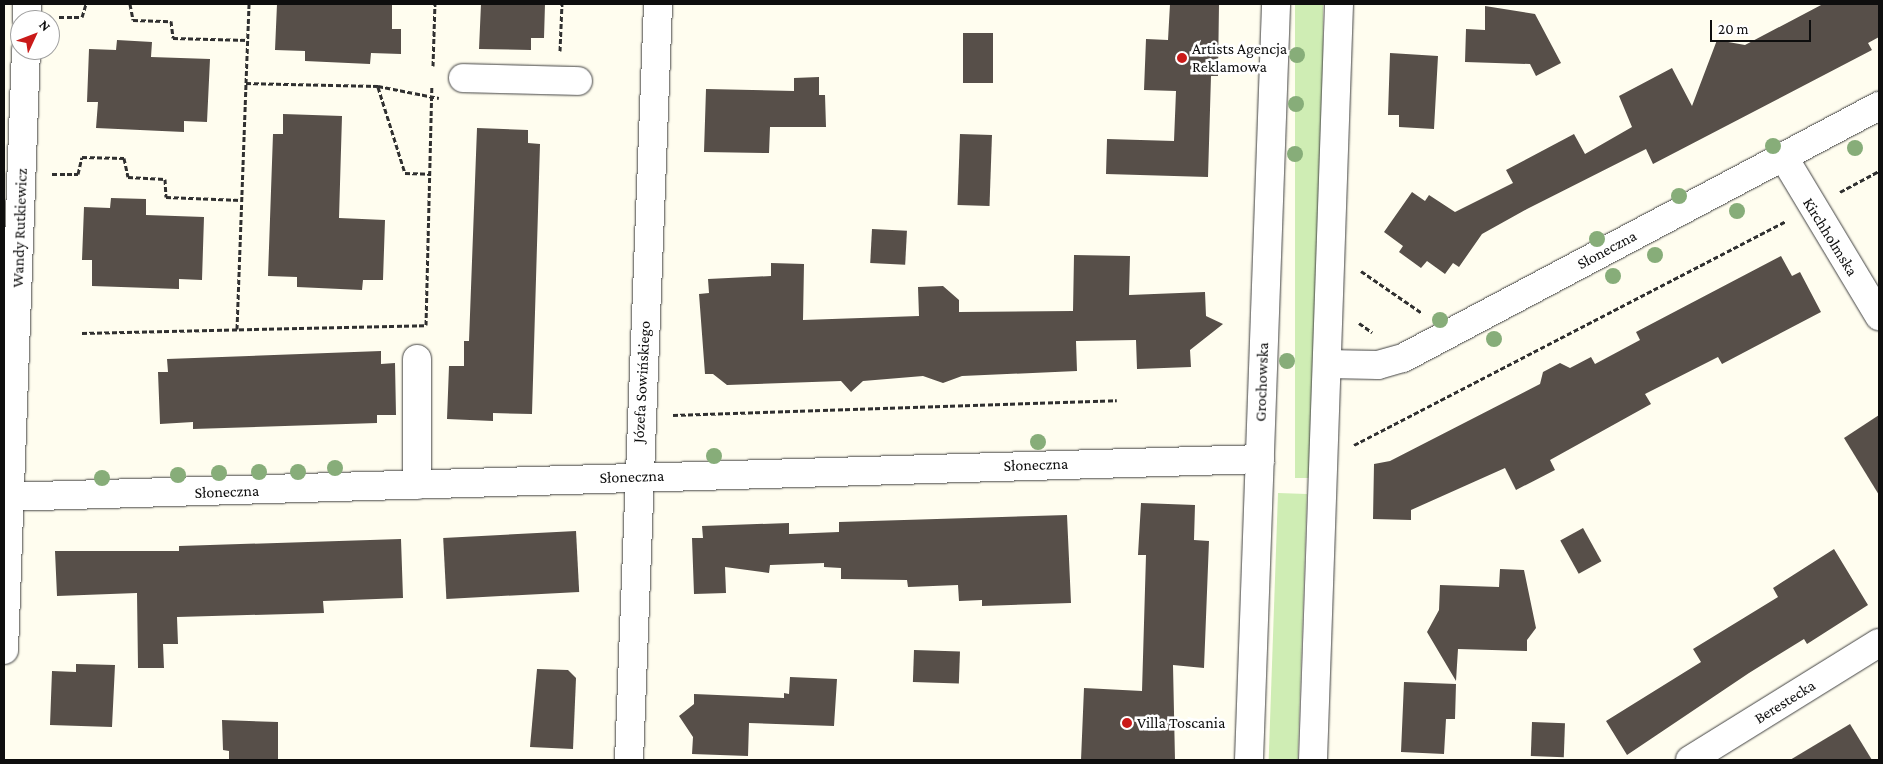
<!DOCTYPE html>
<html>
<head>
<meta charset="utf-8">
<style>
	body { margin:0 }
	#map { position:relative; width:1883px; height:764px; overflow:hidden; background:#fffdef; font-family:"Crimson Pro",serif }
	div>[style] { position:absolute }
	[style*='--x'] { left:calc(var(--x)*1px); top:calc(var(--y)*1px); width:calc(var(--w)*1px); rotate:calc(var(--a)*1deg) }
	.green>* { inset:0; background:#cfedb4; transform-origin:0 0 }
	.building>* { inset:0; background:#574f49; transform-origin:0 0 }
	.path>* { height:3px; margin-top:-1.5px; transform-origin:0; background:repeating-linear-gradient(90deg,#303030 0 5px,transparent 0 7.5px) }
	.roads { filter:drop-shadow(0 0 1px #414141) drop-shadow(0 0 1px #414141) }
	.minor>* { height:28px; margin:-14px; padding:0 14px; transform-origin:14px; border-radius:14px; background:#fff }
	.trees>* { width:16px; height:16px; margin:-8px; border-radius:50%; background:#87ad79 }
	.dots>* { width:14px; height:14px; translate:-50% -50%; box-sizing:border-box; border:2px solid #fff; border-radius:50% }
	span { translate:-50% -50%; white-space:nowrap; text-align:center; line-height:1.15; -webkit-text-stroke:5px #fff; paint-order:stroke }
	.poi-label { font-size:16px; color:#0e0e0e }
	.left { translate:0 -50%; text-align:left }
	.street-label { font-size:16px; color:#0e0e0e }
	.frame { position:absolute; inset:0; border:5px solid #0e0e0e; pointer-events:none }
	.north { position:absolute; left:10px; top:10px; width:50px; height:50px; box-sizing:border-box; background:#fff; border:1px solid #9f9f9f; border-radius:50%; rotate:47deg; font-size:14px; font-weight:700; line-height:20px; text-align:center; color:#0e0e0e }
	.north::after { content:''; display:block; margin:auto; width:18px; height:22px; background:#ca1a19; clip-path:polygon(50% 0,100% 100%,50% 72%,0 100%) }
	.scale { position:absolute; left:1710px; top:20px; width:101px; height:22px; box-sizing:border-box; border:2px solid #0e0e0e; border-top:0; padding-left:6px; font-size:15px; line-height:18px; white-space:nowrap; color:#0e0e0e; -webkit-text-stroke:4px #fff; paint-order:stroke }
</style>
</head>
<body>
<div id="map">
	<div class="green">
		<i style="left:1295px;top:4px;width:28px;height:474px"></i>
		<i style="left:1278px;top:493px;width:29px;height:267px;rotate:2deg"></i>
	</div>
	<div class="building">
		<i style="clip-path:polygon(277px 4px,392px 4px,392px 29px,401px 29px,401px 54px,371px 53px,370px 64px,305px 61px,305px 51px,275px 50px)"></i>
		<i style="clip-path:polygon(481px 4px,545px 4px,544px 38px,531px 38px,531px 50px,479px 49px)"></i>
		<i style="clip-path:polygon(1170px 4px,1219px 4px,1218px 76px,1211px 76px,1208px 177px,1106px 174px,1107px 139px,1174px 141px,1176px 91px,1144px 90px,1146px 39px,1168px 40px)"></i>
		<i style="clip-path:polygon(1823px 4px,1879px 4px,1879px 37px,1868px 43px,1872px 50px,1653px 164px,1646px 149px,1527px 209px,1482px 234px,1459px 267px,1453px 263px,1445px 274px,1427px 261px,1421px 268px,1399px 252px,1403px 246px,1384px 232px,1412px 192px,1425px 201px,1429px 195px,1455px 212px,1513px 183px,1506px 170px,1574px 134px,1585px 154px,1632px 127px,1619px 96px,1672px 68px,1692px 106px,1717px 40px,1745px 45px)"></i>
		<i style="clip-path:polygon(1485px 6px,1535px 14px,1561px 63px,1536px 76px,1530px 64px,1465px 62px,1466px 29px,1485px 30px)"></i>
		<i style="left:963px;top:33px;width:30px;height:50px"></i>
		<i style="clip-path:polygon(117px 40px,152px 42px,151px 57px,210px 59px,207px 122px,184px 121px,184px 132px,96px 128px,98px 102px,87px 102px,89px 49px,116px 50px)"></i>
		<i style="clip-path:polygon(1390px 53px,1438px 56px,1434px 129px,1399px 127px,1399px 115px,1388px 115px)"></i>
		<i style="clip-path:polygon(819px 77px,819px 95px,825px 95px,826px 127px,770px 127px,769px 153px,704px 152px,706px 89px,794px 91px,794px 78px)"></i>
		<i style="clip-path:polygon(283px 114px,342px 116px,339px 218px,385px 220px,383px 280px,363px 280px,362px 290px,297px 287px,297px 277px,268px 276px,273px 134px,283px 134px)"></i>
		<i style="clip-path:polygon(477px 128px,528px 130px,528px 143px,540px 144px,532px 414px,493px 413px,493px 421px,447px 419px,449px 366px,464px 366px,464px 341px,469px 341px)"></i>
		<i style="left:960px;top:134px;width:32px;height:71px;rotate:2deg"></i>
		<i style="clip-path:polygon(111px 198px,146px 199px,146px 215px,204px 217px,202px 280px,179px 279px,179px 289px,92px 286px,92px 260px,82px 260px,84px 207px,110px 208px)"></i>
		<i style="left:872px;top:229px;width:35px;height:34px;rotate:3deg"></i>
		<i style="clip-path:polygon(1074px 255px,1130px 256px,1129px 295px,1205px 292px,1206px 316px,1223px 324px,1190px 350px,1191px 367px,1137px 369px,1136px 340px,1076px 341px,1077px 371px,962px 376px,943px 383px,923px 376px,863px 381px,851px 392px,841px 381px,727px 385px,713px 374px,705px 374px,699px 294px,709px 293px,708px 279px,771px 276px,771px 263px,804px 264px,803px 320px,919px 316px,918px 287px,943px 286px,959px 300px,959px 312px,1073px 311px)"></i>
		<i style="clip-path:polygon(1781px 256px,1792px 276px,1800px 272px,1821px 312px,1722px 364px,1718px 357px,1645px 394px,1651px 404px,1550px 460px,1555px 470px,1516px 490px,1505px 468px,1411px 510px,1411px 520px,1373px 519px,1374px 464px,1390px 461px,1540px 384px,1543px 372px,1560px 363px,1570px 368px,1591px 357px,1595px 364px,1640px 340px,1636px 332px)"></i>
		<i style="clip-path:polygon(381px 351px,381px 364px,395px 363px,396px 415px,377px 415px,377px 423px,193px 429px,193px 422px,160px 424px,158px 372px,168px 372px,167px 359px)"></i>
		<i style="clip-path:polygon(1879px 415px,1879px 495px,1844px 438px)"></i>
		<i style="clip-path:polygon(1141px 503px,1195px 505px,1194px 540px,1209px 541px,1204px 668px,1173px 665px,1175px 760px,1081px 760px,1084px 688px,1142px 691px,1146px 555px,1138px 555px)"></i>
		<i style="clip-path:polygon(1067px 515px,1071px 603px,982px 606px,982px 600px,959px 601px,958px 585px,908px 587px,907px 580px,841px 579px,841px 568px,824px 567px,824px 563px,770px 565px,769px 573px,725px 567px,726px 593px,694px 594px,692px 538px,703px 538px,702px 526px,789px 523px,789px 534px,839px 532px,839px 522px)"></i>
		<i style="left:1583px;top:528px;width:38px;height:26px;rotate:61deg"></i>
		<i style="left:576px;top:531px;width:61px;height:133px;rotate:87deg"></i>
		<i style="clip-path:polygon(401px 539px,403px 598px,323px 601px,324px 613px,177px 617px,178px 644px,163px 644px,164px 668px,138px 668px,137px 593px,57px 596px,55px 551px,179px 551px,179px 546px)"></i>
		<i style="clip-path:polygon(1834px 549px,1868px 605px,1807px 644px,1804px 639px,1749px 673px,1627px 755px,1606px 721px,1701px 662px,1693px 649px,1778px 597px,1773px 588px)"></i>
		<i style="clip-path:polygon(1500px 569px,1524px 570px,1536px 628px,1527px 640px,1527px 651px,1458px 649px,1456px 681px,1427px 632px,1439px 610px,1440px 585px,1499px 587px)"></i>
		<i style="left:914px;top:650px;width:46px;height:32px;rotate:2deg"></i>
		<i style="clip-path:polygon(76px 664px,115px 665px,112px 727px,50px 725px,52px 671px,76px 672px)"></i>
		<i style="clip-path:polygon(537px 669px,568px 670px,576px 678px,573px 749px,530px 747px)"></i>
		<i style="clip-path:polygon(790px 677px,837px 679px,834px 726px,749px 723px,748px 756px,692px 754px,693px 737px,679px 716px,694px 704px,694px 694px,784px 698px,784px 693px,789px 694px)"></i>
		<i style="clip-path:polygon(1404px 682px,1456px 684px,1455px 719px,1446px 719px,1444px 754px,1401px 752px)"></i>
		<i style="clip-path:polygon(222px 720px,278px 722px,278px 760px,229px 760px,229px 751px,223px 750px)"></i>
		<i style="left:1532px;top:722px;width:33px;height:34px;rotate:2deg"></i>
		<i style="clip-path:polygon(1850px 724px,1872px 760px,1790px 760px)"></i>
	</div>
	<div class="path">
		<i style="--x:130;--y:4;--w:16;--a:79"></i>
		<i style="--x:133;--y:20;--w:38;--a:2"></i>
		<i style="--x:171;--y:21;--w:17;--a:83"></i>
		<i style="--x:173;--y:38;--w:75;--a:1.5"></i>
		<i style="--x:59;--y:17;--w:23;--a:0"></i>
		<i style="--x:82;--y:17;--w:14;--a:-73"></i>
		<i style="--x:560;--y:51;--w:47;--a:-87.6"></i>
		<i style="--x:433;--y:66;--w:62;--a:-88.2"></i>
		<i style="--x:246;--y:83;--w:79;--a:-87.8"></i>
		<i style="--x:378;--y:87;--w:90;--a:72.6"></i>
		<i style="--x:405;--y:173;--w:25;--a:2"></i>
		<i style="--x:52;--y:174;--w:26;--a:0"></i>
		<i style="--x:78;--y:174;--w:17;--a:-77"></i>
		<i style="--x:82;--y:157;--w:42;--a:1.4"></i>
		<i style="--x:124;--y:158;--w:19;--a:78"></i>
		<i style="--x:128;--y:177;--w:37;--a:3"></i>
		<i style="--x:165;--y:179;--w:18;--a:87"></i>
		<i style="--x:166;--y:197;--w:75;--a:2.3"></i>
		<i style="--x:1840;--y:192;--w:44;--a:-28.3"></i>
		<i style="--x:1361;--y:271;--w:74;--a:34.5"></i>
		<i style="--x:1359;--y:323;--w:16;--a:35"></i>
		<i style="--x:237;--y:329;--w:246;--a:-87.9"></i>
		<i style="--x:246;--y:83;--w:132;--a:1.3"></i>
		<i style="--x:378;--y:86;--w:62;--a:11.1"></i>
		<i style="--x:82;--y:333;--w:344;--a:-1.3"></i>
		<i style="--x:426;--y:325;--w:238;--a:-88.6"></i>
		<i style="--x:673;--y:415;--w:444;--a:-1.9"></i>
		<i style="--x:1354;--y:445;--w:487;--a:-27.4"></i>
	</div>
	<div class="roads">
		<div class="minor">
			<i style="--x:27;--y:20;--w:16;--a:-90"></i>
			<i style="--x:463;--y:78;--w:115;--a:1.5"></i>
			<i style="--x:1783;--y:156;--w:187;--a:59"></i>
			<i style="--x:417;--y:359;--w:126;--a:90"></i>
			<i style="--x:1327;--y:364;--w:51;--a:1.1"></i>
			<i style="--x:1378;--y:365;--w:26;--a:-16"></i>
			<i style="--x:1403;--y:358;--w:539;--a:-27.9"></i>
			<i style="--x:4;--y:497;--w:1257;--a:-1.73"></i>
			<i style="--x:4;--y:650;--w:600;--a:-87.9"></i>
			<i style="--x:629;--y:760;--w:757;--a:-87.8"></i>
			<i style="--x:1249;--y:760;--w:756;--a:-87.95"></i>
			<i style="--x:1313;--y:760;--w:756;--a:-88.03"></i>
			<i style="--x:1690;--y:760;--w:222;--a:-31.8"></i>
		</div>
	</div>
	<div class="trees">
		<i style="left:1297px;top:55px"></i>
		<i style="left:1296px;top:104px"></i>
		<i style="left:1773px;top:146px"></i>
		<i style="left:1855px;top:148px"></i>
		<i style="left:1295px;top:154px"></i>
		<i style="left:1679px;top:196px"></i>
		<i style="left:1737px;top:211px"></i>
		<i style="left:1597px;top:239px"></i>
		<i style="left:1655px;top:255px"></i>
		<i style="left:1613px;top:276px"></i>
		<i style="left:1440px;top:320px"></i>
		<i style="left:1494px;top:339px"></i>
		<i style="left:1287px;top:361px"></i>
		<i style="left:1038px;top:442px"></i>
		<i style="left:714px;top:456px"></i>
		<i style="left:335px;top:468px"></i>
		<i style="left:259px;top:472px"></i>
		<i style="left:298px;top:472px"></i>
		<i style="left:219px;top:473px"></i>
		<i style="left:178px;top:475px"></i>
		<i style="left:102px;top:478px"></i>
	</div>
	<div class="dots">
		<i style="left:1182px;top:58px;background:#ca1a19"></i>
		<i style="left:1127px;top:723px;background:#ca1a19"></i>
	</div>
	<div class="poi-label">
		<span class="left" style="left:1192px;top:58px">Artists Agencja<br>Reklamowa</span>
		<span class="left" style="left:1137px;top:723px">Villa Toscania</span>
	</div>
	<div class="street-label">
		<span style="left:20px;top:228px;rotate:-88deg">Wandy Rutkiewicz</span>
		<span style="left:1830px;top:237px;rotate:58deg">Kirchholmska</span>
		<span style="left:1607px;top:250px;rotate:-28deg">Słoneczna</span>
		<span style="left:642px;top:382px;rotate:-87deg">Józefa Sowińskiego</span>
		<span style="left:1262px;top:382px;rotate:-88deg">Grochowska</span>
		<span style="left:1036px;top:465px;rotate:-2deg">Słoneczna</span>
		<span style="left:632px;top:477px;rotate:-2deg">Słoneczna</span>
		<span style="left:227px;top:492px;rotate:-2deg">Słoneczna</span>
		<span style="left:1785px;top:702px;rotate:-32deg">Berestecka</span>
	</div>
	<div class="frame"></div>
	<div class="north">N</div>
	<div class="scale">20 m</div>
</div>
</body>
</html>
